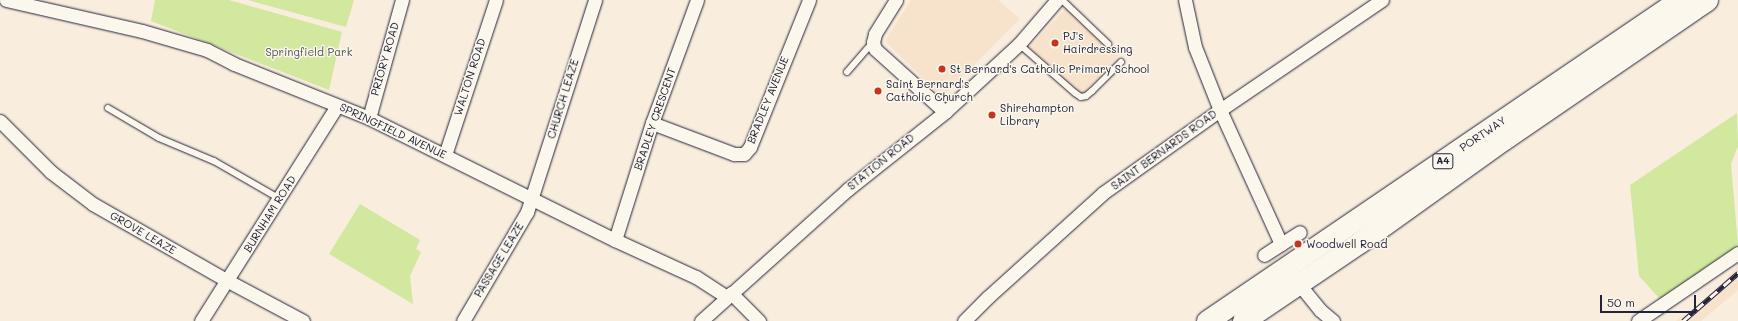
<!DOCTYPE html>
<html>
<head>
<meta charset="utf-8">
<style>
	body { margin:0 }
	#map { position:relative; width:1738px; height:321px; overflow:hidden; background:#f9eddd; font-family:Mali,sans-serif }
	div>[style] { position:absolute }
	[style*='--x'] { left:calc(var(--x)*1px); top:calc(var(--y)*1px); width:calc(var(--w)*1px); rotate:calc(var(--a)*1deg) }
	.built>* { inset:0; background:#f7e2cb; transform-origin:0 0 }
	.green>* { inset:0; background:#d1e89e }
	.roads { filter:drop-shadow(0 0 1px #22223b) drop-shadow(0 0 1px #22223b) }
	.service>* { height:6px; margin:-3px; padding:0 3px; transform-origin:3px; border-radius:3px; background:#fbf7ec }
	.minor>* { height:13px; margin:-6.5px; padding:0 6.5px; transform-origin:6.5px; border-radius:6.5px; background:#fbf7ec }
	.trunk>* { height:21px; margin:-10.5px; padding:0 10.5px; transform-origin:10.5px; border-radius:10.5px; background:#fbf7ec }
	.rail>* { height:4.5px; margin-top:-2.25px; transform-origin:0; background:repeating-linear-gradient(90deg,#fbf7ec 0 9px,#22223b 0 18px); box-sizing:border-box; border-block:1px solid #22223b }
	.dots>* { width:11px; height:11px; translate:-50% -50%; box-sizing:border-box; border:2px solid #fbf7ec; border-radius:50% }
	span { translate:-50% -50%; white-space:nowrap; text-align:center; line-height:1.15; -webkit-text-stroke:3px #fbf7ec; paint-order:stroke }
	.shield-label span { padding:1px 3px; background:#fbf7ec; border:1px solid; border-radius:3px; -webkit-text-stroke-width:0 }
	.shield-label { font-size:10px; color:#22223b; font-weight:700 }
	.poi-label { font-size:11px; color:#22223b }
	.left { translate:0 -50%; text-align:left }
	.park-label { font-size:11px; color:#4e5454 }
	.street-label { font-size:11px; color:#22223b }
	.scale { position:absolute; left:1600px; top:295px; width:96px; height:18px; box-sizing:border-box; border:2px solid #22223b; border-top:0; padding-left:5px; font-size:12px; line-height:14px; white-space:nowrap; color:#22223b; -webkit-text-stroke:3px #fbf7ec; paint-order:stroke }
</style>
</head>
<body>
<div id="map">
	<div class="built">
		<i style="clip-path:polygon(911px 0,998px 0,1020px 19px,942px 97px,885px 41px)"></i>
		<i style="left:1067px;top:7px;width:71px;height:57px;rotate:43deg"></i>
		<i style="clip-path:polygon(1738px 266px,1738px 290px,1701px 321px,1676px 321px,1710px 296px)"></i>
	</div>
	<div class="green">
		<i style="clip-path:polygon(155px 0,229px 0,342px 32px,329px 90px,151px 21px)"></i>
		<i style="clip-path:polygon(248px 0,354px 0,346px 27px)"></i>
		<i style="clip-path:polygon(1737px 113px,1738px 146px,1731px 164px,1738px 245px,1661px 300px,1639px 276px,1630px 185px)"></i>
		<i style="clip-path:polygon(360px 204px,420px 240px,416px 249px,421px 252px,410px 276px,413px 304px,329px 254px)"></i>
	</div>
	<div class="roads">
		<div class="service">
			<i style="--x:1062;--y:0;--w:64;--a:43.7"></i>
			<i style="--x:1019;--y:44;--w:74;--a:41.2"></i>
			<i style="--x:1075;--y:93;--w:7;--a:34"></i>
			<i style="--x:1081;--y:97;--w:5;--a:-11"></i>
			<i style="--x:1086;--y:96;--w:8;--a:-40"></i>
			<i style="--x:1092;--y:91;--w:41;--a:-45"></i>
			<i style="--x:847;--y:72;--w:40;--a:-49"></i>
			<i style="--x:108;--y:108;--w:59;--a:30.5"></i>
			<i style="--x:159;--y:138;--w:60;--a:22.7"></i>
			<i style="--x:214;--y:161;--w:76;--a:29.9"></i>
		</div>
		<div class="minor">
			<i style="--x:6;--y:0;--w:139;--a:12.8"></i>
			<i style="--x:142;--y:31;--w:68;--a:16.3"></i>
			<i style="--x:207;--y:50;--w:30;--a:27"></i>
			<i style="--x:234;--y:64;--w:145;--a:21.8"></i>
			<i style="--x:369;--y:118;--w:275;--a:26.4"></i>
			<i style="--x:615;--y:240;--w:89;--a:24.6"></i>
			<i style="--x:696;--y:277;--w:37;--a:33"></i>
			<i style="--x:896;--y:0;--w:40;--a:122"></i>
			<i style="--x:875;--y:34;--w:8;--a:104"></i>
			<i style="--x:873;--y:42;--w:7;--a:74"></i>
			<i style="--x:875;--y:49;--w:94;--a:42"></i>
			<i style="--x:1185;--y:0;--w:48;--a:78"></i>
			<i style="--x:1195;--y:47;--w:68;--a:68.4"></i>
			<i style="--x:1220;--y:110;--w:147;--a:65.5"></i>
			<i style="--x:1281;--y:244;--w:20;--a:147"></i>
			<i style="--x:369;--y:118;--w:123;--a:-74.4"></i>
			<i style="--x:0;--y:121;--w:72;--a:45"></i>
			<i style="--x:51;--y:172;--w:53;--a:37.3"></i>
			<i style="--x:93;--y:204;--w:155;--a:29.7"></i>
			<i style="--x:228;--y:281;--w:85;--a:28.1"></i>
			<i style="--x:652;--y:123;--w:88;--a:20.7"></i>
			<i style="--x:734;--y:154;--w:10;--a:0"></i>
			<i style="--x:744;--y:154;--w:9;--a:-49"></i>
			<i style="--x:750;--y:147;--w:158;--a:-68.1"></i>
			<i style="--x:445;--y:155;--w:163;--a:-71.8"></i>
			<i style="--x:615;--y:240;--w:123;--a:-72.5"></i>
			<i style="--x:652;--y:123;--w:131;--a:-69.9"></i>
			<i style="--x:1281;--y:244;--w:22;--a:-32"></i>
			<i style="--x:1299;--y:284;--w:33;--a:51"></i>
			<i style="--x:1320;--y:310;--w:17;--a:40"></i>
			<i style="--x:731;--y:293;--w:40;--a:45"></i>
			<i style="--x:201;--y:321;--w:254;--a:-57.7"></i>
			<i style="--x:463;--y:321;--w:126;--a:-59.6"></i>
			<i style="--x:527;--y:212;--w:223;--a:-72.2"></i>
			<i style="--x:701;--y:321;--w:198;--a:-41.9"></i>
			<i style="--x:848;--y:189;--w:124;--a:-38.4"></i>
			<i style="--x:945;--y:112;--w:100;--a:-42.6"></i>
			<i style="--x:1019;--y:44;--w:58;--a:-49.2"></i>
			<i style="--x:964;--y:321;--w:34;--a:-45"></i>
			<i style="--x:988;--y:297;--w:155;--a:-42.1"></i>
			<i style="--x:1103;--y:193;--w:143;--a:-35.4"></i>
			<i style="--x:1220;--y:110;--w:196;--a:-34.2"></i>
			<i style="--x:1638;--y:321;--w:121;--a:-34.2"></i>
		</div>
		<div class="trunk">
			<i style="--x:1207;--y:321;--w:571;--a:-34.22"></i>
			<i style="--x:1243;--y:321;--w:141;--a:-34"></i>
			<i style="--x:1360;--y:242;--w:177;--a:-35.6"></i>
			<i style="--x:1504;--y:139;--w:246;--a:-34.4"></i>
		</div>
	</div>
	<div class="rail">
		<i style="--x:1683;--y:321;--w:73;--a:-41.1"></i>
	</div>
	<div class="dots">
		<i style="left:1055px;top:43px;background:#c8321e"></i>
		<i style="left:942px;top:69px;background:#c8321e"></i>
		<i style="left:878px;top:91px;background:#c8321e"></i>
		<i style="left:992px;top:115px;background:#c8321e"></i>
		<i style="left:1298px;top:244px;background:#c8321e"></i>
	</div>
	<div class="shield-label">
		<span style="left:1443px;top:161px">A4</span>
	</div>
	<div class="poi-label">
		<span class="left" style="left:1063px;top:43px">PJ's<br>Hairdressing</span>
		<span class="left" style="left:950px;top:69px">St Bernard's Catholic Primary School</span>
		<span class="left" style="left:886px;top:91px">Saint Bernard's<br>Catholic Church</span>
		<span class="left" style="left:1000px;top:115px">Shirehampton<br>Library</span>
		<span class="left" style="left:1306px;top:244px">Woodwell Road</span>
	</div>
	<div class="park-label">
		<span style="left:309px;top:52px">Springfield Park</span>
	</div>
	<div class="street-label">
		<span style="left:385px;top:59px;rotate:-74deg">PRIORY ROAD</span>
		<span style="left:470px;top:77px;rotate:-72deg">WALTON ROAD</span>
		<span style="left:563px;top:99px;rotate:-73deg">CHURCH LEAZE</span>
		<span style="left:768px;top:100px;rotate:-68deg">BRADLEY AVENUE</span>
		<span style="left:655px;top:119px;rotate:-71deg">BRADLEY CRESCENT</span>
		<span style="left:393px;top:131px;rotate:25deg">SPRINGFIELD AVENUE</span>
		<span style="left:1483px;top:134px;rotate:-34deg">PORTWAY</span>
		<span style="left:1164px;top:150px;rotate:-36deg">SAINT BERNARDS ROAD</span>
		<span style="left:881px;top:162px;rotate:-39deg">STATION ROAD</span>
		<span style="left:270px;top:214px;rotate:-58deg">BURNHAM ROAD</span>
		<span style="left:143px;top:233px;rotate:30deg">GROVE LEAZE</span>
		<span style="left:499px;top:260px;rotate:-59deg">PASSAGE LEAZE</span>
	</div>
	<div class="scale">50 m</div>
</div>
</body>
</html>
